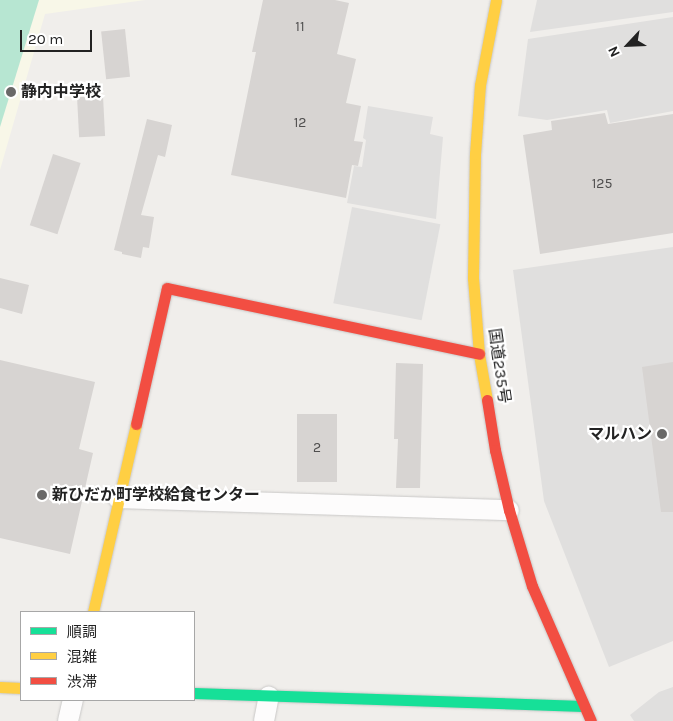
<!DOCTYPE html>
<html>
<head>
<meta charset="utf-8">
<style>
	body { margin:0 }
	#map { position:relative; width:673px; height:721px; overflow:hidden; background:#f0eeeb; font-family:Karla,"Noto Sans JP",sans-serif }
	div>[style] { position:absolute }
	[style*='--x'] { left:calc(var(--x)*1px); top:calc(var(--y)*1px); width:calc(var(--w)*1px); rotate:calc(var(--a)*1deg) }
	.education>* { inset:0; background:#f8f7e8 }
	.pitch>* { inset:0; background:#b7e6d2 }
	.parking>* { inset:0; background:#e0dfde; transform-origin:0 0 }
	.building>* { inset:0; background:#d7d4d2; transform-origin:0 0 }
	.roads { filter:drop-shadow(0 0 1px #c9c8c7) drop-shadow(0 0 1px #c9c8c7) }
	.street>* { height:20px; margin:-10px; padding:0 10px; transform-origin:10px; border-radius:10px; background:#fdfcfc }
	.fast>* { height:11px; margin:-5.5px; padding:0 5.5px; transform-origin:5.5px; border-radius:5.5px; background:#16e098 }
	.slow>* { height:11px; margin:-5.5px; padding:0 5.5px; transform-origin:5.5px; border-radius:5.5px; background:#ffcf43 }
	.jam>* { height:11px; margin:-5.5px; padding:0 5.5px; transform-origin:5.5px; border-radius:5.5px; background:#f24e42 }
	.dots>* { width:14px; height:14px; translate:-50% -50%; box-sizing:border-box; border:2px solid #fff; border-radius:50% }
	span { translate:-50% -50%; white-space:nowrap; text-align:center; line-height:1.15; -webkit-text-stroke:4.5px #fff; paint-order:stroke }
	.number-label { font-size:14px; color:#4f4e4e }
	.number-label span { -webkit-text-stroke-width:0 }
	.poi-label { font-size:16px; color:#222; font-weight:700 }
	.left { translate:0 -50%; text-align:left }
	.right { translate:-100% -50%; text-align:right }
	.street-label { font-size:16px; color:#222 }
	.legend { position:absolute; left:20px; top:611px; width:175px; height:90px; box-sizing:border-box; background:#fff; border:1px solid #a7a7a7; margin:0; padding:6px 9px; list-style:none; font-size:15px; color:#222 }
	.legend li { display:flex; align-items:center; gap:10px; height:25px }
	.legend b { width:25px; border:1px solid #a7a7a7 }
	.north { position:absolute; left:603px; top:20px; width:50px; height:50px; -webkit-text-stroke:4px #fff; paint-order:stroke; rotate:245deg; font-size:14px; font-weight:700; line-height:20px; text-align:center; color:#222 }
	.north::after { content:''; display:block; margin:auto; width:18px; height:22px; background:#222; clip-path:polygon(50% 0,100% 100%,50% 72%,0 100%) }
	.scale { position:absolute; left:20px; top:30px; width:72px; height:22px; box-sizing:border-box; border:2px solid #222; border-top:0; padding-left:6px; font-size:15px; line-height:18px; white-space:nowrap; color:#222; -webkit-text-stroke:4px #fff; paint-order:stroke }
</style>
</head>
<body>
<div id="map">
	<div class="education">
		<i style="clip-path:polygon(0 0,145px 0,45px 14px,0 170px)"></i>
	</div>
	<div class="pitch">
		<i style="clip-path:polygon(0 0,39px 0,0 127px)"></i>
	</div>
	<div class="parking">
		<i style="clip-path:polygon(537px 0,673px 0,673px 12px,530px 32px)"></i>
		<i style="clip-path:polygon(673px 17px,673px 111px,610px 123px,607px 110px,547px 120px,518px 116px,528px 39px)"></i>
		<i style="clip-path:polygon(368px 106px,433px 117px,430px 134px,443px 137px,436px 219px,347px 203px,354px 166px,362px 167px,366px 140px,363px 138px)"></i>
		<i style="left:352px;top:207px;width:90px;height:98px;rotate:11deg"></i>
		<i style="clip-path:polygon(673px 247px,673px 641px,609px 667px,544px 501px,513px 270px)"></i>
		<i style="clip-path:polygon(673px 687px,673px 721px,634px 721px,630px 715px,659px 692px)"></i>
	</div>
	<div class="building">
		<i style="clip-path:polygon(263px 0,335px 0,349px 3px,337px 54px,356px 59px,346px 103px,361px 106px,354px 141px,363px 142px,358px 166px,352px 165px,346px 198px,231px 175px,256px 52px,252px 52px)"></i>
		<i style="left:125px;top:29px;width:48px;height:24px;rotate:84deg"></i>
		<i style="left:103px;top:96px;width:40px;height:26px;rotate:87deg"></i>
		<i style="clip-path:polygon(605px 113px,608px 124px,673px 114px,673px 233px,540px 254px,523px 135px,552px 130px,551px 121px)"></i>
		<i style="clip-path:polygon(147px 119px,172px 125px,165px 157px,158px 155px,141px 215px,154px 217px,149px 248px,143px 247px,141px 258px,122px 254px,122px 252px,114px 250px)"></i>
		<i style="left:53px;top:154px;width:29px;height:75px;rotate:18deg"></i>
		<i style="clip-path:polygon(0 278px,29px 285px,22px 314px,0 308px)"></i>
		<i style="clip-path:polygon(0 360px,95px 382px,79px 449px,93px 453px,70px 554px,0 538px)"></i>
		<i style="clip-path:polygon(673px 362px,673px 512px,661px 512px,642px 367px)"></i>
		<i style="clip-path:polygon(396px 363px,423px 364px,420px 488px,396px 488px,398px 439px,394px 439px)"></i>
		<i style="left:297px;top:414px;width:40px;height:68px"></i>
	</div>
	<div class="roads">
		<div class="street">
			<i style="--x:118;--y:498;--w:391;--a:1.8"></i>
			<i style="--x:68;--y:721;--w:22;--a:-77"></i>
			<i style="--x:264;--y:721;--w:25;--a:-79"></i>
		</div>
		<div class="fast">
			<i style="--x:194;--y:693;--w:389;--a:1.9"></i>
		</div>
		<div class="slow">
			<i style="--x:487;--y:400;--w:47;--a:-99.9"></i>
			<i style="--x:479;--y:354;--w:76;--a:-94.5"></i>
			<i style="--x:473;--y:278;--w:124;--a:-89.1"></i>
			<i style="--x:475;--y:154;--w:69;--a:-85.9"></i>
			<i style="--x:480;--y:85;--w:86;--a:-79.3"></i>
			<i style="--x:93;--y:612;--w:193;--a:-77.1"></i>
			<i style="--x:0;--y:687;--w:21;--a:3"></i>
		</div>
		<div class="jam">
			<i style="--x:487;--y:400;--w:51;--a:80.9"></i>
			<i style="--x:495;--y:450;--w:62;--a:76.9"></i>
			<i style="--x:509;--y:510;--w:79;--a:73.2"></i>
			<i style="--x:532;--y:586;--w:147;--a:66.4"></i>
			<i style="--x:136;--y:424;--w:139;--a:-77.2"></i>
			<i style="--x:167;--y:288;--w:319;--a:11.9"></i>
		</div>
	</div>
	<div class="dots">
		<i style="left:11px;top:92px;background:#6a6968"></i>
		<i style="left:662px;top:434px;background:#6a6968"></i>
		<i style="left:42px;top:495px;background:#6a6968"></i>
	</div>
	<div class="number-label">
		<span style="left:300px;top:27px">11</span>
		<span style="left:300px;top:123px">12</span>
		<span style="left:602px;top:184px">125</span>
		<span style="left:317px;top:448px">2</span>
	</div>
	<div class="poi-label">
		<span class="left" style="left:21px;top:92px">静内中学校</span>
		<span class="right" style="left:652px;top:434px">マルハン</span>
		<span class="left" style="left:52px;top:495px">新ひだか町学校給食センター</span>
	</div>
	<div class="street-label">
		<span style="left:499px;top:366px;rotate:82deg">国道235号</span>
	</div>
	<ul class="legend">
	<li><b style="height:6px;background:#16e098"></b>順調</li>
	<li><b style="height:6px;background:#ffcf43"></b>混雑</li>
	<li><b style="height:6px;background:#f24e42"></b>渋滞</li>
	</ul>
	<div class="north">N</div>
	<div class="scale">20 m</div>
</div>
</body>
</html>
